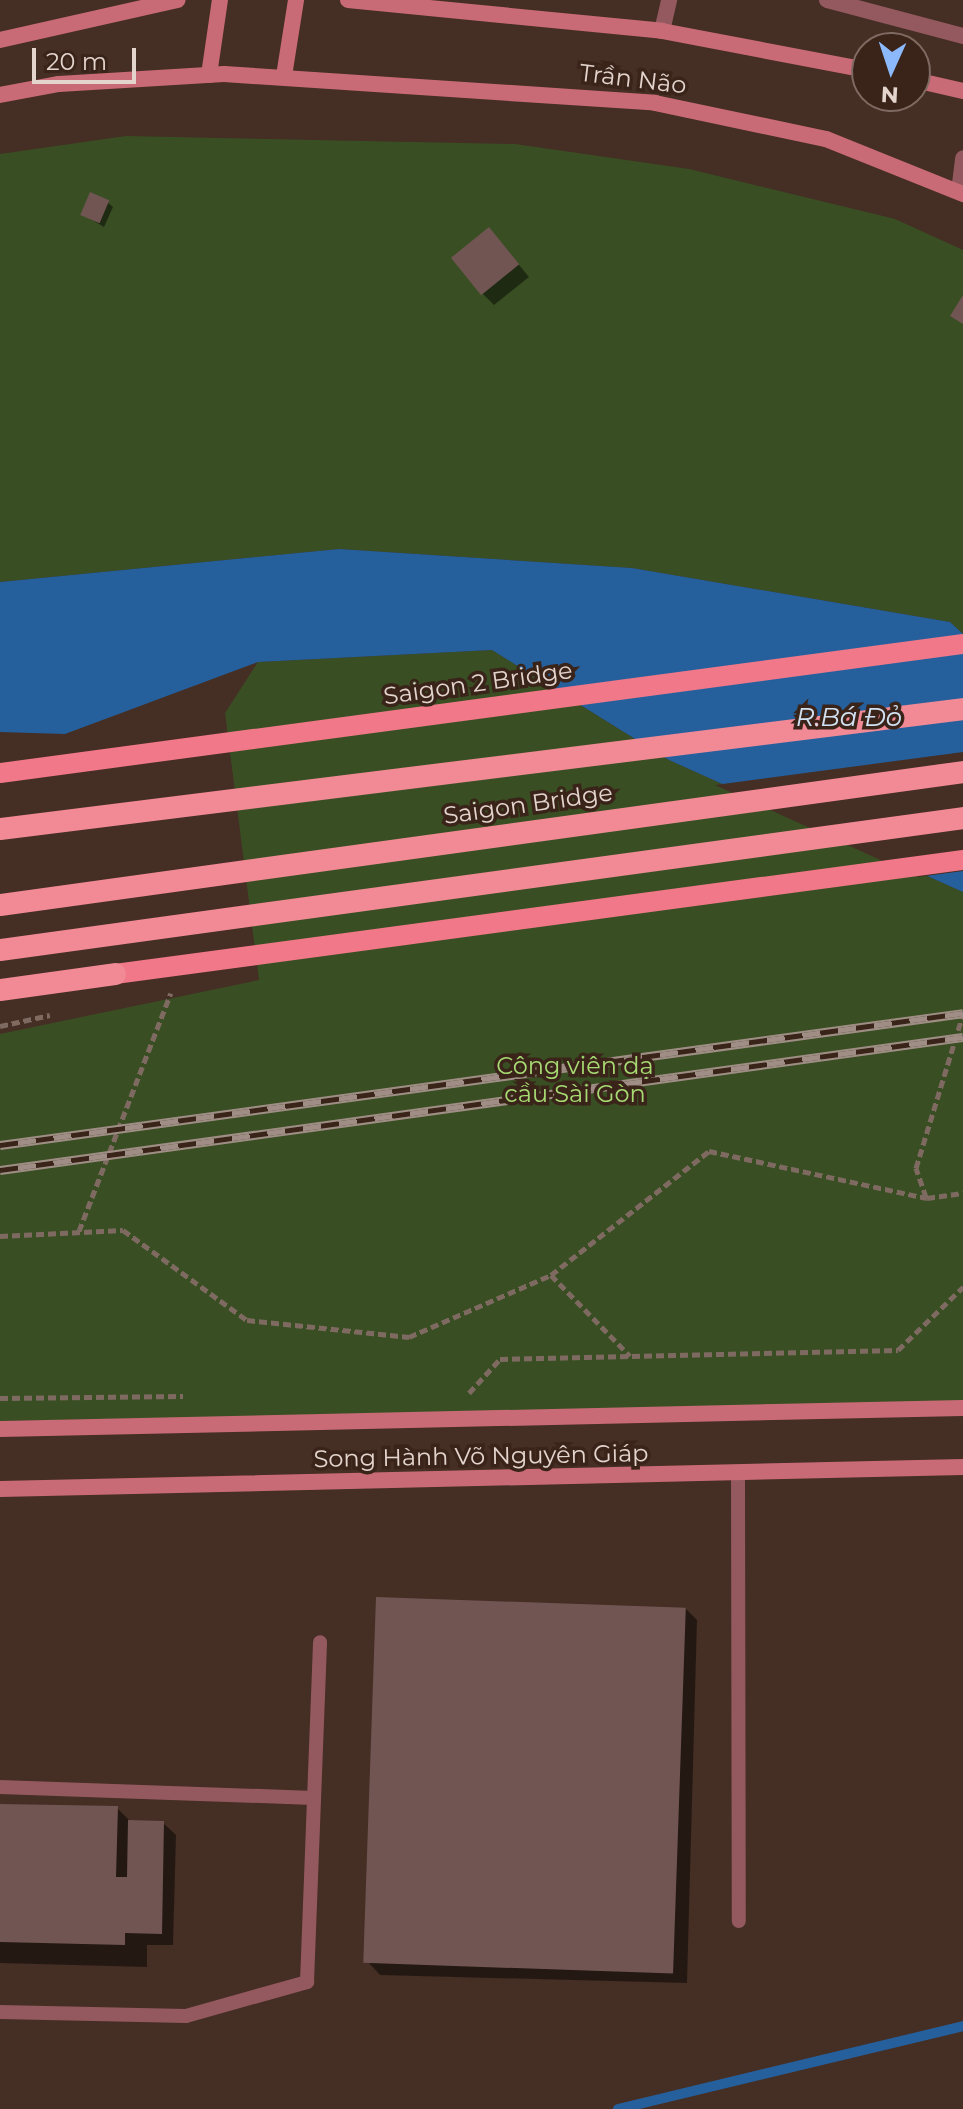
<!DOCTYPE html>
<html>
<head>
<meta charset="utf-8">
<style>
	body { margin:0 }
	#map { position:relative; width:963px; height:2109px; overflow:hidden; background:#452e24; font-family:Montserrat,sans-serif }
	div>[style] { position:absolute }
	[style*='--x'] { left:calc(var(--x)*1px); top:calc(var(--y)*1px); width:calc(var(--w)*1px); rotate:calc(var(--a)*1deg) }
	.green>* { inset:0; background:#394f23 }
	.water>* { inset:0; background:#25609d }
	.pier>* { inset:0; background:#452e24 }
	.shadow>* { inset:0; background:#0007 }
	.stream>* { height:10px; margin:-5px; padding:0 5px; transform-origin:5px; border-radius:5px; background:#25609d }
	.building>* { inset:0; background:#715553; transform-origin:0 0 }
	.path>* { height:5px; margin-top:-2.5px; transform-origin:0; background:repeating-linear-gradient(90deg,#7e6a61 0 8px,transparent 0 12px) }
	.service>* { height:14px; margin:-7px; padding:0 7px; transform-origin:7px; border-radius:7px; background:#94595f }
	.minor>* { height:16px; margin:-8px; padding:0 8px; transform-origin:8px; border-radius:8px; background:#94595f }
	.secondary>* { height:16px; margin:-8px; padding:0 8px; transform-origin:8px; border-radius:8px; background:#c96b76 }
	.primary>* { height:20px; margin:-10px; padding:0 10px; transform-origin:10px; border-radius:10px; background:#f17888 }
	.trunk>* { height:22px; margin:-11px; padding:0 11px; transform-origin:11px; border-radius:11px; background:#f28a96 }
	.rail>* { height:9px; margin-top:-4.5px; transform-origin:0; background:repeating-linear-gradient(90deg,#3a241a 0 18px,#a08d85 0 36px); box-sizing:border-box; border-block:2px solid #a08d85 }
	span { translate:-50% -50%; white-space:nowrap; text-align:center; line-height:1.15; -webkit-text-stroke:7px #3a241a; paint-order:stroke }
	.street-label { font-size:24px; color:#e3d4cd }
	.park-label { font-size:24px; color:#a6da72 }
	.water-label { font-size:26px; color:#d1e1f2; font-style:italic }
	.north { position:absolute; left:851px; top:32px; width:80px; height:80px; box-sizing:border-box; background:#3a241a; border:2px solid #7e6a62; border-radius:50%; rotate:183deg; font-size:22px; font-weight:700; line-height:32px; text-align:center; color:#e3d4cd }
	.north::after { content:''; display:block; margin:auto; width:28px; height:36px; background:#8bb9fc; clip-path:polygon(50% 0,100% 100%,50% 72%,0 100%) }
	.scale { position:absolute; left:32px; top:48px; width:104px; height:36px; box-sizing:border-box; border:4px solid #e3d4cd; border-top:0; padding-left:10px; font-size:24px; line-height:28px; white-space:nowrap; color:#e3d4cd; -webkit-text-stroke:6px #3a241a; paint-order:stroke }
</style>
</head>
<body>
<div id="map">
	<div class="green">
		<i style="clip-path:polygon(126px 136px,515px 144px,689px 169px,895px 219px,963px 250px,963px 634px,950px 622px,632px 568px,339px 549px,0 582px,0 154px)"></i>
		<i style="clip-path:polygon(492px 650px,669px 760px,963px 892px,963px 1404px,0 1421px,0 1034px,259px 980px,225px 713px,258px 662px)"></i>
	</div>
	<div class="water">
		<i style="clip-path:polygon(339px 549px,632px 568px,950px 622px,963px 634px,963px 892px,669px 760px,492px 650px,258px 662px,65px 734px,0 732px,0 582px)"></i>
	</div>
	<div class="pier">
		<i style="clip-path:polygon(963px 752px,963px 871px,918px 877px,715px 785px)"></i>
	</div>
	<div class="shadow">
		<i style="clip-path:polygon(107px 202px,113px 207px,104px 227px,82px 214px)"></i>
		<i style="clip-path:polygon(500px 242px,529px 277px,494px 305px,482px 293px)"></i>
		<i style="clip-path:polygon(685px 1608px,697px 1620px,687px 1983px,380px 1975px,368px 1962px)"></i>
		<i style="clip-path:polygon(0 1806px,117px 1808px,131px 1822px,163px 1823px,176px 1835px,173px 1945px,147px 1945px,147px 1967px,0 1963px)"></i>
	</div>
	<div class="stream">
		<i style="--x:618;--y:2109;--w:355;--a:-13.5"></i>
	</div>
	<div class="building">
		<i style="left:90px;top:192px;width:21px;height:25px;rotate:23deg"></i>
		<i style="left:489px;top:227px;width:48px;height:49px;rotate:51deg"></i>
		<i style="clip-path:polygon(963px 295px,963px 324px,950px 316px)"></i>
		<i style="left:376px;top:1597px;width:310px;height:366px;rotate:2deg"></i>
		<i style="clip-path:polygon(0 1804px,118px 1806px,116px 1877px,127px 1877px,128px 1820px,164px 1821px,162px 1934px,125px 1933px,125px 1945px,0 1942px)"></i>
	</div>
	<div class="path">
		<i style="--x:0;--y:1026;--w:51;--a:-12.4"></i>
		<i style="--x:926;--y:1197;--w:31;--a:-109"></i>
		<i style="--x:916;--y:1168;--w:161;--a:-73"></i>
		<i style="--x:79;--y:1231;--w:255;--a:-68.9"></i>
		<i style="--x:0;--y:1236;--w:123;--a:-2.8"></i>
		<i style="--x:123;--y:1230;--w:153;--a:36"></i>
		<i style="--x:247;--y:1320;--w:163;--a:6"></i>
		<i style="--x:409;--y:1337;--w:155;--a:-23.6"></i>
		<i style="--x:551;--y:1275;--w:201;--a:-38.1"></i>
		<i style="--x:709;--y:1151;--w:223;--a:12.2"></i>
		<i style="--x:927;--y:1198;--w:36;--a:-8"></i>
		<i style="--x:551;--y:1275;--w:113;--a:45.7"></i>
		<i style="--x:469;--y:1393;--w:46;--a:-47.6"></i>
		<i style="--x:500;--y:1359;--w:398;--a:-1.3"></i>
		<i style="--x:898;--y:1350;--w:91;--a:-44.1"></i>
		<i style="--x:0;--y:1398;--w:183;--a:-0.6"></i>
	</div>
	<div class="service">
		<i style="--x:738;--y:1475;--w:446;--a:89.9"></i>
		<i style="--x:0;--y:1787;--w:314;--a:2"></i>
		<i style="--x:0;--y:2012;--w:186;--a:1.2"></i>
		<i style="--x:186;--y:2016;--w:126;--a:-15.7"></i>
		<i style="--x:307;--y:1982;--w:340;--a:-87.8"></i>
	</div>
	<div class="minor">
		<i style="--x:827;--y:0;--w:141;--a:14.8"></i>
		<i style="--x:662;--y:31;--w:32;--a:-77"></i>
		<i style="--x:959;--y:192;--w:34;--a:-83"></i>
	</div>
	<div class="secondary">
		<i style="--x:348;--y:0;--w:316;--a:5.6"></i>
		<i style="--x:662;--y:31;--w:209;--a:10.8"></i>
		<i style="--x:0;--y:40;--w:182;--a:-12.7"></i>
		<i style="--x:209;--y:75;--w:76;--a:-81.7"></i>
		<i style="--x:284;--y:76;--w:77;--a:-81"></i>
		<i style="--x:915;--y:80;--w:49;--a:12.9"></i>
		<i style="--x:0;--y:95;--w:60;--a:-10.6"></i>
		<i style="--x:59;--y:84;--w:165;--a:-3.5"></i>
		<i style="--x:224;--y:74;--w:432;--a:3.8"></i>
		<i style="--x:655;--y:103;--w:175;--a:11.9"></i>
		<i style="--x:826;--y:139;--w:148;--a:21.9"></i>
		<i style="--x:0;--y:1429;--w:963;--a:-1.25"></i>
		<i style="--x:0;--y:1489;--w:963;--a:-1.31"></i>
	</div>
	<div class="primary">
		<i style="--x:0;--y:773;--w:972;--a:-7.63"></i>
		<i style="--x:115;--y:974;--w:856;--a:-7.66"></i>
	</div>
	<div class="trunk">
		<i style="--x:0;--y:829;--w:970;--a:-7.1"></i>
		<i style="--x:0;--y:905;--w:972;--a:-7.86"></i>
		<i style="--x:0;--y:950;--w:972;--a:-7.8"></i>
		<i style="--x:0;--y:990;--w:116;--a:-7.9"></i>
	</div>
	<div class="rail">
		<i style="--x:0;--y:1145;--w:972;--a:-7.8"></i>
		<i style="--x:0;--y:1170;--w:972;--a:-7.86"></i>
	</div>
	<div class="street-label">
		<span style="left:633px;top:79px;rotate:7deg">Trần Não</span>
		<span style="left:478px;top:683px;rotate:-8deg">Saigon 2 Bridge</span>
		<span style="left:528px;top:804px;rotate:-8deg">Saigon Bridge</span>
		<span style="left:481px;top:1456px;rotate:-1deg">Song Hành Võ Nguyên Giáp</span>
	</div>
	<div class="park-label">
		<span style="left:575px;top:1080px">Công viên dạ<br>cầu Sài Gòn</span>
	</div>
	<div class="water-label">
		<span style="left:849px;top:718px">R.Bá Đỏ</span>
	</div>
	<div class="north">N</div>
	<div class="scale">20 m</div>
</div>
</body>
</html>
